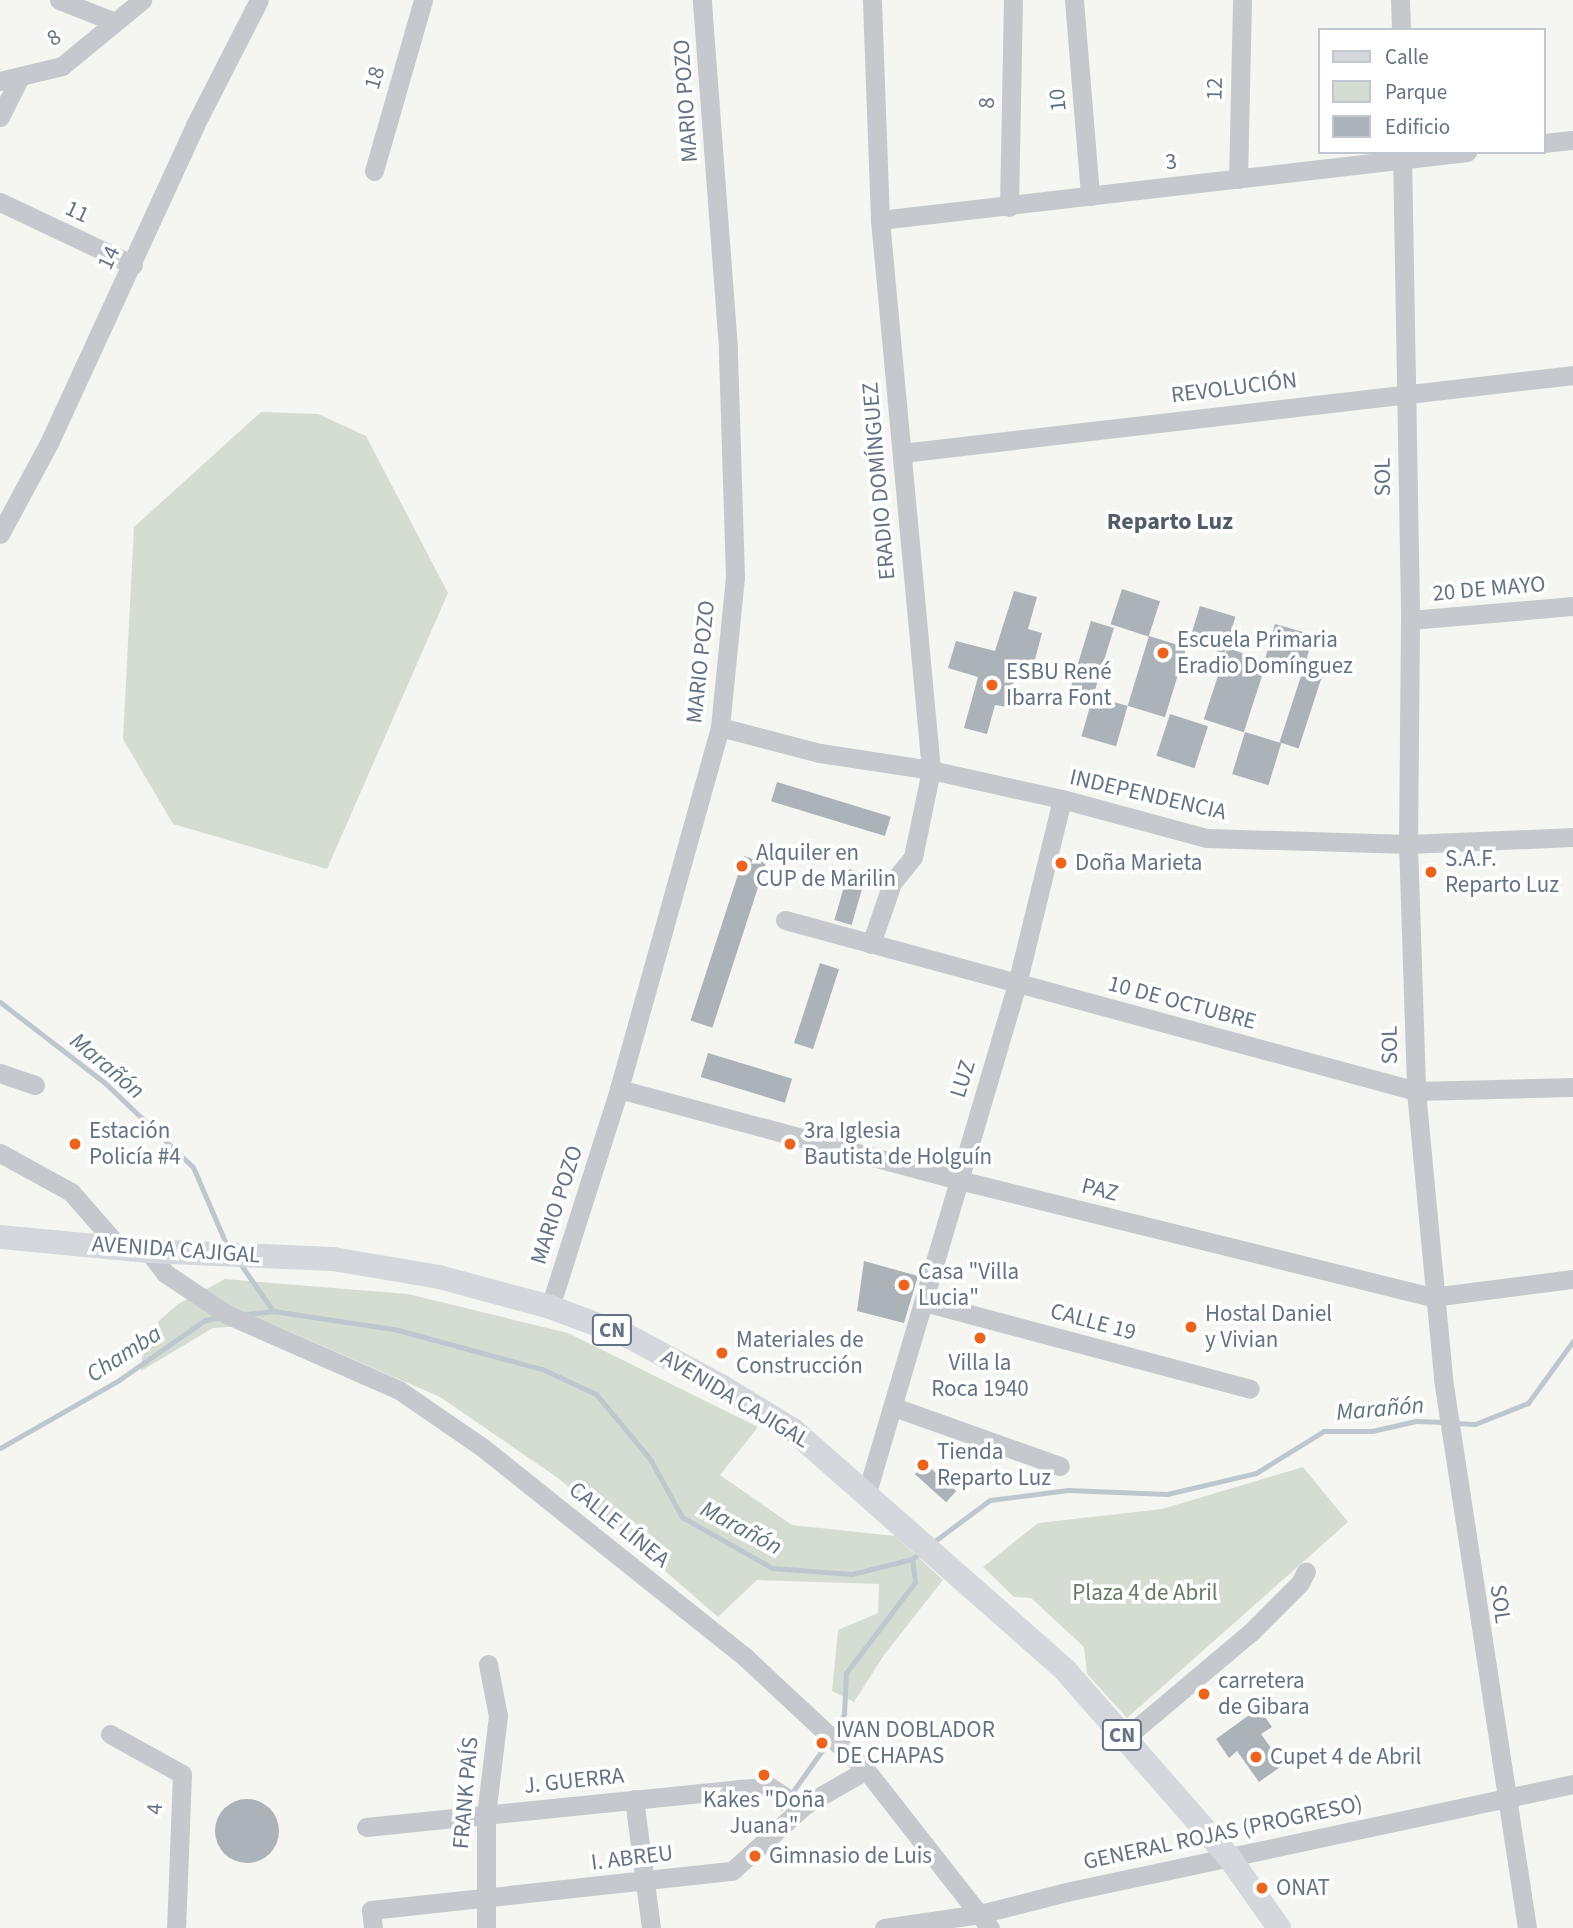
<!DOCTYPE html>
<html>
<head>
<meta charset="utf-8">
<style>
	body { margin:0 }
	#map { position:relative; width:1573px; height:1928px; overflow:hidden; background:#f5f6f2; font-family:"Source Sans 3",sans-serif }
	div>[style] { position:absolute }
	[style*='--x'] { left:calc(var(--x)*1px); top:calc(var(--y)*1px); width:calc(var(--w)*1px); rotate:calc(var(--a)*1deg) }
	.green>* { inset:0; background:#d5ddd3 }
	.stream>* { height:5px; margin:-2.5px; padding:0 2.5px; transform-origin:2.5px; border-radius:2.5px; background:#bec7ce }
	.building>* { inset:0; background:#abb2b8; transform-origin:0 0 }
	.round { border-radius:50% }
	.minor>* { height:19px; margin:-9.5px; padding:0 9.5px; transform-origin:9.5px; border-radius:9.5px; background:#c5c8cc }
	.major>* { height:24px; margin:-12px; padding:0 12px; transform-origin:12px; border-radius:12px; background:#d4d8dc }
	.dots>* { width:19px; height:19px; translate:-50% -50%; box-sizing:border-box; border:4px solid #fff; border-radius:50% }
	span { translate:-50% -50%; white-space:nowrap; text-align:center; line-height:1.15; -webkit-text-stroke:7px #fff; paint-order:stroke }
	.shield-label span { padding:2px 5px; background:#fff; border:2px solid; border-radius:5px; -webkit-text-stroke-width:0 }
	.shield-label { font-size:21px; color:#637284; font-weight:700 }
	.street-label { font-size:23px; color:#637284 }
	.poi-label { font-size:23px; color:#637284 }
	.left { translate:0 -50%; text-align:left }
	.park-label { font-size:23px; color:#657b62 }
	.neighbourhood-label { font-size:24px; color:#525c69; font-weight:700 }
	.water-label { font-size:24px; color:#5f7481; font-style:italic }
	.legend { position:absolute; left:1318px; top:28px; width:228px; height:126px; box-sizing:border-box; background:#fff; border:2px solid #c1c7ce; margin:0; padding:9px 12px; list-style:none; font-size:21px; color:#637284 }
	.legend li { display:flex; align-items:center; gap:14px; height:35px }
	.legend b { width:35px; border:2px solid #c1c7ce }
</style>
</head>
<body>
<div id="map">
	<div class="green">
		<i style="clip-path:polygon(261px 412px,318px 414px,366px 436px,448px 593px,327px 869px,173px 824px,123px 739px,134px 527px)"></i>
		<i style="clip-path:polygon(225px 1279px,408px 1294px,568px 1333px,758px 1427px,720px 1475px,792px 1525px,895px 1536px,943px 1580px,884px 1655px,854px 1702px,832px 1691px,838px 1630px,878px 1613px,879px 1584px,757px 1580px,718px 1617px,558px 1478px,440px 1397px,272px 1324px,213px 1328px,141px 1371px,144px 1334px,178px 1304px)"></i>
		<i style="clip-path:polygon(1303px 1467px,1348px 1522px,1127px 1718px,1087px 1674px,1084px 1647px,1031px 1598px,1014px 1597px,983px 1567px,1038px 1523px,1162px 1509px)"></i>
	</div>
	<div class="stream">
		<i style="--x:0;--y:1002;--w:131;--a:37.6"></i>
		<i style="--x:104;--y:1082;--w:123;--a:43.7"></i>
		<i style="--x:193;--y:1167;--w:86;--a:66.7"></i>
		<i style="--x:239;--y:1262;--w:60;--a:55.2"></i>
		<i style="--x:246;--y:1314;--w:27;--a:-6"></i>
		<i style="--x:273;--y:1311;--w:126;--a:8.6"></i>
		<i style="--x:398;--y:1330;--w:149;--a:15.2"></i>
		<i style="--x:542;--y:1369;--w:60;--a:24.8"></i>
		<i style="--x:596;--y:1394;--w:85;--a:50.3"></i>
		<i style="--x:650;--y:1459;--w:66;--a:61.1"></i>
		<i style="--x:682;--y:1517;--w:103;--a:29.5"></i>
		<i style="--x:772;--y:1568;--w:80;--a:4.3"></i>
		<i style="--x:852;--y:1574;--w:62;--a:-14"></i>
		<i style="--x:912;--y:1559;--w:13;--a:-39"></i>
		<i style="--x:1455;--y:1423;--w:20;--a:3"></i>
		<i style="--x:1475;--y:1424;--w:57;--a:-21.6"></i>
		<i style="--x:1528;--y:1403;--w:77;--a:-54"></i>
		<i style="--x:0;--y:1448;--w:137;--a:-29.7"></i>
		<i style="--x:119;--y:1380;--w:105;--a:-34.9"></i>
		<i style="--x:205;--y:1320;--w:17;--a:-10"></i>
		<i style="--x:932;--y:1543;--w:72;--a:-36.6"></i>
		<i style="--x:990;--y:1500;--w:79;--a:-7.3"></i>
		<i style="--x:1068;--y:1490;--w:99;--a:2.3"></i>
		<i style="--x:1167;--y:1494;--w:91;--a:-13.3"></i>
		<i style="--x:1256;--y:1473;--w:80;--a:-31.7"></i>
		<i style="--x:1324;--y:1431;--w:48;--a:0"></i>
		<i style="--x:1372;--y:1431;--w:45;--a:-12.8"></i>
		<i style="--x:1416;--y:1421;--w:29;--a:2"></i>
		<i style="--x:833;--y:1734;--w:23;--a:-61"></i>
		<i style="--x:844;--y:1714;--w:41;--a:-87.2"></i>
		<i style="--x:846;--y:1673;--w:114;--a:-52.8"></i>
		<i style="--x:915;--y:1582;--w:23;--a:-97"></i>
		<i style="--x:781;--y:1808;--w:81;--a:-54.5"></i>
	</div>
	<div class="building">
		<i style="left:1122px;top:589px;width:40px;height:37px;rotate:18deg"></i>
		<i style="clip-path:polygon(1014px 591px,1037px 597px,1028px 629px,1042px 633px,1030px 678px,1016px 674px,1007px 707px,995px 705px,987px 734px,964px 728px,978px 677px,948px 668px,956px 641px,995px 651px)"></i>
		<i style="left:1200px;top:606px;width:37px;height:38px;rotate:17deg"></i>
		<i style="left:1091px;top:621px;width:24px;height:71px;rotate:17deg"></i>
		<i style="left:1275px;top:624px;width:40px;height:35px;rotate:16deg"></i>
		<i style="left:1149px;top:636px;width:39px;height:73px;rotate:17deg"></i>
		<i style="left:1227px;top:648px;width:42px;height:75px;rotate:18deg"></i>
		<i style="left:1303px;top:670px;width:20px;height:76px;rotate:18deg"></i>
		<i style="left:1093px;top:696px;width:36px;height:42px;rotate:16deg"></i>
		<i style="left:1170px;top:714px;width:40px;height:44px;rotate:18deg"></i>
		<i style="left:1245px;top:732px;width:38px;height:44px;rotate:17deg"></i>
		<i style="left:777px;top:782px;width:119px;height:20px;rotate:17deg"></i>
		<i style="left:744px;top:856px;width:23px;height:173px;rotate:18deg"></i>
		<i style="left:849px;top:869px;width:18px;height:53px;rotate:16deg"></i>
		<i style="left:820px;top:963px;width:20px;height:84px;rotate:18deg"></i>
		<i style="left:708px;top:1053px;width:88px;height:25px;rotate:17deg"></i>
		<i style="clip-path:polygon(864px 1261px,918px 1276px,904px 1323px,857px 1311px)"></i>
		<i style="left:925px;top:1463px;width:42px;height:15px;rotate:42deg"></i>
		<i style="clip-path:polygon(1259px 1708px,1272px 1727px,1261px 1734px,1283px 1765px,1259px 1782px,1237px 1751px,1229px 1758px,1216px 1739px)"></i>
		<i class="round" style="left:215px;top:1799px;width:64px;height:64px"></i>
	</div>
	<div class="minor">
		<i style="--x:59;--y:0;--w:60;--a:21.4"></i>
		<i style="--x:1074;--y:0;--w:197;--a:85.3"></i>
		<i style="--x:1400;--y:0;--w:30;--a:88"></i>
		<i style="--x:0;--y:81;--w:64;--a:-13.6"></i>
		<i style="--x:62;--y:66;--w:104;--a:-39.5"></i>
		<i style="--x:0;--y:117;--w:45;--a:-63.4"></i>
		<i style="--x:1543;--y:143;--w:30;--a:-6"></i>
		<i style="--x:1402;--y:152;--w:468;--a:89"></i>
		<i style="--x:1410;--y:620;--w:224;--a:90.5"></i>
		<i style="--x:1408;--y:844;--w:247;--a:88.1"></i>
		<i style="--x:1416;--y:1091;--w:289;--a:84.6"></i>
		<i style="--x:1443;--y:1379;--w:555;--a:81.3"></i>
		<i style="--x:374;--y:171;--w:178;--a:-74"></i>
		<i style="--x:1238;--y:179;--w:179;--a:-88.7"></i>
		<i style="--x:0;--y:202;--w:147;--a:25.3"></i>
		<i style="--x:1009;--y:207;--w:207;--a:-88.9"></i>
		<i style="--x:880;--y:220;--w:591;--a:-6.61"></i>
		<i style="--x:902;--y:453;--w:676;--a:-6.63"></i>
		<i style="--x:0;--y:534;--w:103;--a:-61.7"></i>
		<i style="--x:49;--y:443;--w:350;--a:-65.3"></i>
		<i style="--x:195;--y:125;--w:140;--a:-62.9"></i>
		<i style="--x:1410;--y:620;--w:164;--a:-4.9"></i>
		<i style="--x:720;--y:727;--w:103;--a:14.6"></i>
		<i style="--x:820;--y:753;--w:112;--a:8.7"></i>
		<i style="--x:931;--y:770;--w:134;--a:12.5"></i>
		<i style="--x:1062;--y:799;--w:150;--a:15.1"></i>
		<i style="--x:1207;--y:838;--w:201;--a:1.7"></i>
		<i style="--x:1408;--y:844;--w:165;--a:-2.4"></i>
		<i style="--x:785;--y:920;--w:654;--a:15.16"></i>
		<i style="--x:1416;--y:1091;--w:157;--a:-1.5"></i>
		<i style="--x:871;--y:944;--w:65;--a:-71"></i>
		<i style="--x:892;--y:883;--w:33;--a:-51"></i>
		<i style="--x:913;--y:857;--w:89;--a:-78.3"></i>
		<i style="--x:931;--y:770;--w:552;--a:-95.3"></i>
		<i style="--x:880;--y:220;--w:220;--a:-92.1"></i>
		<i style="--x:0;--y:1073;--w:37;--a:19"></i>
		<i style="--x:619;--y:1089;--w:352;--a:15"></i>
		<i style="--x:959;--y:1180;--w:487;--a:13.9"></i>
		<i style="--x:1432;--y:1297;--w:142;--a:-7.3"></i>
		<i style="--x:0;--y:1153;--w:81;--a:28.8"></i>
		<i style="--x:71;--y:1192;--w:74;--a:48.8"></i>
		<i style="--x:148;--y:1251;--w:28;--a:52"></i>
		<i style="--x:165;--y:1273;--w:73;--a:33.9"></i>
		<i style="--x:226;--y:1314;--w:189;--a:23.7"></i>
		<i style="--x:399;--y:1390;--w:101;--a:34.5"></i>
		<i style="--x:482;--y:1447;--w:337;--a:38.6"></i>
		<i style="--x:745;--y:1657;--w:166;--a:43"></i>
		<i style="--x:866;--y:1770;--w:201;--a:51.9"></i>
		<i style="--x:924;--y:1302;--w:337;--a:14.9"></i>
		<i style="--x:550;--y:1307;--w:229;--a:-72.4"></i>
		<i style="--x:619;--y:1089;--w:376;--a:-74.4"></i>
		<i style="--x:720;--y:727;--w:151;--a:-84.3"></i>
		<i style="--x:735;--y:577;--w:229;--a:-91.8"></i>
		<i style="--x:728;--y:348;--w:349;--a:-94.3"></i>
		<i style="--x:894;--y:1407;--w:176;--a:19.6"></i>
		<i style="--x:867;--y:1492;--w:530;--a:-73.55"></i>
		<i style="--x:1017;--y:984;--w:190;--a:-76.3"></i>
		<i style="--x:110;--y:1734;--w:82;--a:29.1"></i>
		<i style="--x:182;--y:1774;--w:154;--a:92.2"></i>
		<i style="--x:1125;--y:1738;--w:165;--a:-40.1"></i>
		<i style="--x:1251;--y:1632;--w:69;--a:-45"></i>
		<i style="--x:1300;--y:1583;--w:13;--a:-63"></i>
		<i style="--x:634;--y:1799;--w:130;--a:82.5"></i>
		<i style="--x:366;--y:1827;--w:374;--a:-5.8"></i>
		<i style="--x:738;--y:1789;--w:32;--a:-4"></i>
		<i style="--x:770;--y:1787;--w:17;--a:33"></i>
		<i style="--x:373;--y:1928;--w:18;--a:-96"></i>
		<i style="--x:371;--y:1910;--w:363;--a:-6.2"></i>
		<i style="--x:732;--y:1871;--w:98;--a:-42.1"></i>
		<i style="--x:805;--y:1805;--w:70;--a:-29.8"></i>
		<i style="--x:486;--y:1928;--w:113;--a:-90"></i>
		<i style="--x:486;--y:1815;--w:100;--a:-83.1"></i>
		<i style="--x:498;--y:1716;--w:53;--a:-100.9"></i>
		<i style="--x:884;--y:1928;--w:97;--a:-8.3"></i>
		<i style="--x:980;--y:1914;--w:89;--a:-14.3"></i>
		<i style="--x:1066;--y:1892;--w:518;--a:-12.03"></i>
	</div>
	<div class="major">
		<i style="--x:0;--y:1237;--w:149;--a:5.4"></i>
		<i style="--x:148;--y:1251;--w:185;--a:2.5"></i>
		<i style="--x:333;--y:1259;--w:108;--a:9.6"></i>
		<i style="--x:439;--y:1277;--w:115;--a:15.1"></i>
		<i style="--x:550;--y:1307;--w:83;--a:20.4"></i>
		<i style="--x:628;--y:1336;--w:106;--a:28.3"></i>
		<i style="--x:721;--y:1386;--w:84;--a:31.4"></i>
		<i style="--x:793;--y:1430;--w:364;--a:41.4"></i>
		<i style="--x:1066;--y:1671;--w:247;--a:48.8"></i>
		<i style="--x:1229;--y:1857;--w:87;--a:54.8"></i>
	</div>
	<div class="dots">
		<i style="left:1163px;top:653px;background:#ea641e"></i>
		<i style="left:992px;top:685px;background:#ea641e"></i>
		<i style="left:1061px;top:863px;background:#ea641e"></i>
		<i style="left:742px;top:866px;background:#ea641e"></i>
		<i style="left:1431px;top:872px;background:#ea641e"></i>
		<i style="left:75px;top:1144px;background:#ea641e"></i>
		<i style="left:790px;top:1144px;background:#ea641e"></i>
		<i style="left:904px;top:1285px;background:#ea641e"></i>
		<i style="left:1191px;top:1327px;background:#ea641e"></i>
		<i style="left:980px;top:1338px;background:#ea641e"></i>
		<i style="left:722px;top:1353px;background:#ea641e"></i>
		<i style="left:923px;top:1465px;background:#ea641e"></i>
		<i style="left:1204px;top:1694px;background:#ea641e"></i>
		<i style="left:822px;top:1743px;background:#ea641e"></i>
		<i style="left:1256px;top:1757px;background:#ea641e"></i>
		<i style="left:764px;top:1775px;background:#ea641e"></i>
		<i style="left:755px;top:1856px;background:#ea641e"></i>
		<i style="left:1262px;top:1888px;background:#ea641e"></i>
	</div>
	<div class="shield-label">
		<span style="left:612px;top:1330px">CN</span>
		<span style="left:1122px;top:1735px">CN</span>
	</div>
	<div class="street-label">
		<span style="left:54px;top:38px;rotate:-33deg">8</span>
		<span style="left:375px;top:78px;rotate:-74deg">18</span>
		<span style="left:1215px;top:89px;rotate:-89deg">12</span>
		<span style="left:1058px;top:100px;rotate:-95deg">10</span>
		<span style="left:686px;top:101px;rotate:-94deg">MARIO POZO</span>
		<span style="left:987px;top:103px;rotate:-89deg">8</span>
		<span style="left:1171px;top:162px;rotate:-7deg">3</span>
		<span style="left:77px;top:212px;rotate:25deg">11</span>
		<span style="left:109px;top:258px;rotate:-65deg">14</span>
		<span style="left:1234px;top:388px;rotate:-7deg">REVOLUCIÓN</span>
		<span style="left:1383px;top:477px;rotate:-91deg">SOL</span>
		<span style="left:879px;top:481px;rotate:-95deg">ERADIO DOMÍNGUEZ</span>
		<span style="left:1489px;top:589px;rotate:-5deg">20 DE MAYO</span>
		<span style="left:701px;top:662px;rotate:-84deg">MARIO POZO</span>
		<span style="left:1148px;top:795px;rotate:13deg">INDEPENDENCIA</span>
		<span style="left:1182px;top:1003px;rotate:15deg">10 DE OCTUBRE</span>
		<span style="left:1390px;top:1045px;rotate:-91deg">SOL</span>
		<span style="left:963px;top:1079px;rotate:-73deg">LUZ</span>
		<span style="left:1100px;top:1190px;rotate:14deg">PAZ</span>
		<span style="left:557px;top:1205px;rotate:-72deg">MARIO POZO</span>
		<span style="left:176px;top:1250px;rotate:4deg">AVENIDA CAJIGAL</span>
		<span style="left:1093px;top:1322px;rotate:15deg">CALLE 19</span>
		<span style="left:735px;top:1399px;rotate:31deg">AVENIDA CAJIGAL</span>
		<span style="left:619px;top:1525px;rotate:39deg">CALLE LÍNEA</span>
		<span style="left:1500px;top:1604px;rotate:82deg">SOL</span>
		<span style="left:574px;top:1781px;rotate:-6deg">J. GUERRA</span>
		<span style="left:466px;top:1793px;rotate:-85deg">FRANK PAÍS</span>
		<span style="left:155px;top:1809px;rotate:-87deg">4</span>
		<span style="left:1223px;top:1833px;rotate:-12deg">GENERAL ROJAS (PROGRESO)</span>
		<span style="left:632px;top:1858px;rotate:-7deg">I. ABREU</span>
	</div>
	<div class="poi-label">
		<span class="left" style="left:1177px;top:653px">Escuela Primaria<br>Eradio Domínguez</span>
		<span class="left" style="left:1006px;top:685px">ESBU René<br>Ibarra Font</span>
		<span class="left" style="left:756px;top:866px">Alquiler en<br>CUP de Marilin</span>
		<span class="left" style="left:1445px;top:872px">S.A.F.<br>Reparto Luz</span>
		<span class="left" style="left:1075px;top:863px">Doña Marieta</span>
		<span class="left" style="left:89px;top:1144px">Estación<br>Policía #4</span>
		<span class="left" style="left:804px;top:1144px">3ra Iglesia<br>Bautista de Holguín</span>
		<span class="left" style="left:918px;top:1285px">Casa "Villa<br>Lucia"</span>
		<span class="left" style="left:1205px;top:1327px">Hostal Daniel<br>y Vivian</span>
		<span class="left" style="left:736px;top:1353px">Materiales de<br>Construcción</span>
		<span style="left:980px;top:1376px">Villa la<br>Roca 1940</span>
		<span class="left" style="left:937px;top:1465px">Tienda<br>Reparto Luz</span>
		<span class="left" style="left:1218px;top:1694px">carretera<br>de Gibara</span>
		<span class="left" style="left:836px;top:1743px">IVAN DOBLADOR<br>DE CHAPAS</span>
		<span class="left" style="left:1270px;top:1757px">Cupet 4 de Abril</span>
		<span style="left:764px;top:1813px">Kakes "Doña<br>Juana"</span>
		<span class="left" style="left:769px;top:1856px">Gimnasio de Luis</span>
		<span class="left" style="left:1276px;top:1888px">ONAT</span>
	</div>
	<div class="park-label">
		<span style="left:1145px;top:1593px">Plaza 4 de Abril</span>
	</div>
	<div class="neighbourhood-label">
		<span style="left:1170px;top:522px">Reparto Luz</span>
	</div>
	<div class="water-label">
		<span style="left:107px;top:1066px;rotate:40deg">Marañón</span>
		<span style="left:124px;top:1354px;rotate:-33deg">Chamba</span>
		<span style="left:1380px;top:1409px;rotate:-5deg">Marañón</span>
		<span style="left:741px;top:1528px;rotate:28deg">Marañón</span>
	</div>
	<ul class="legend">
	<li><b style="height:9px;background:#d4d8dc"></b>Calle</li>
	<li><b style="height:19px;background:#d5ddd3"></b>Parque</li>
	<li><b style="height:19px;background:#abb2b8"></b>Edificio</li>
	</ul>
</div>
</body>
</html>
